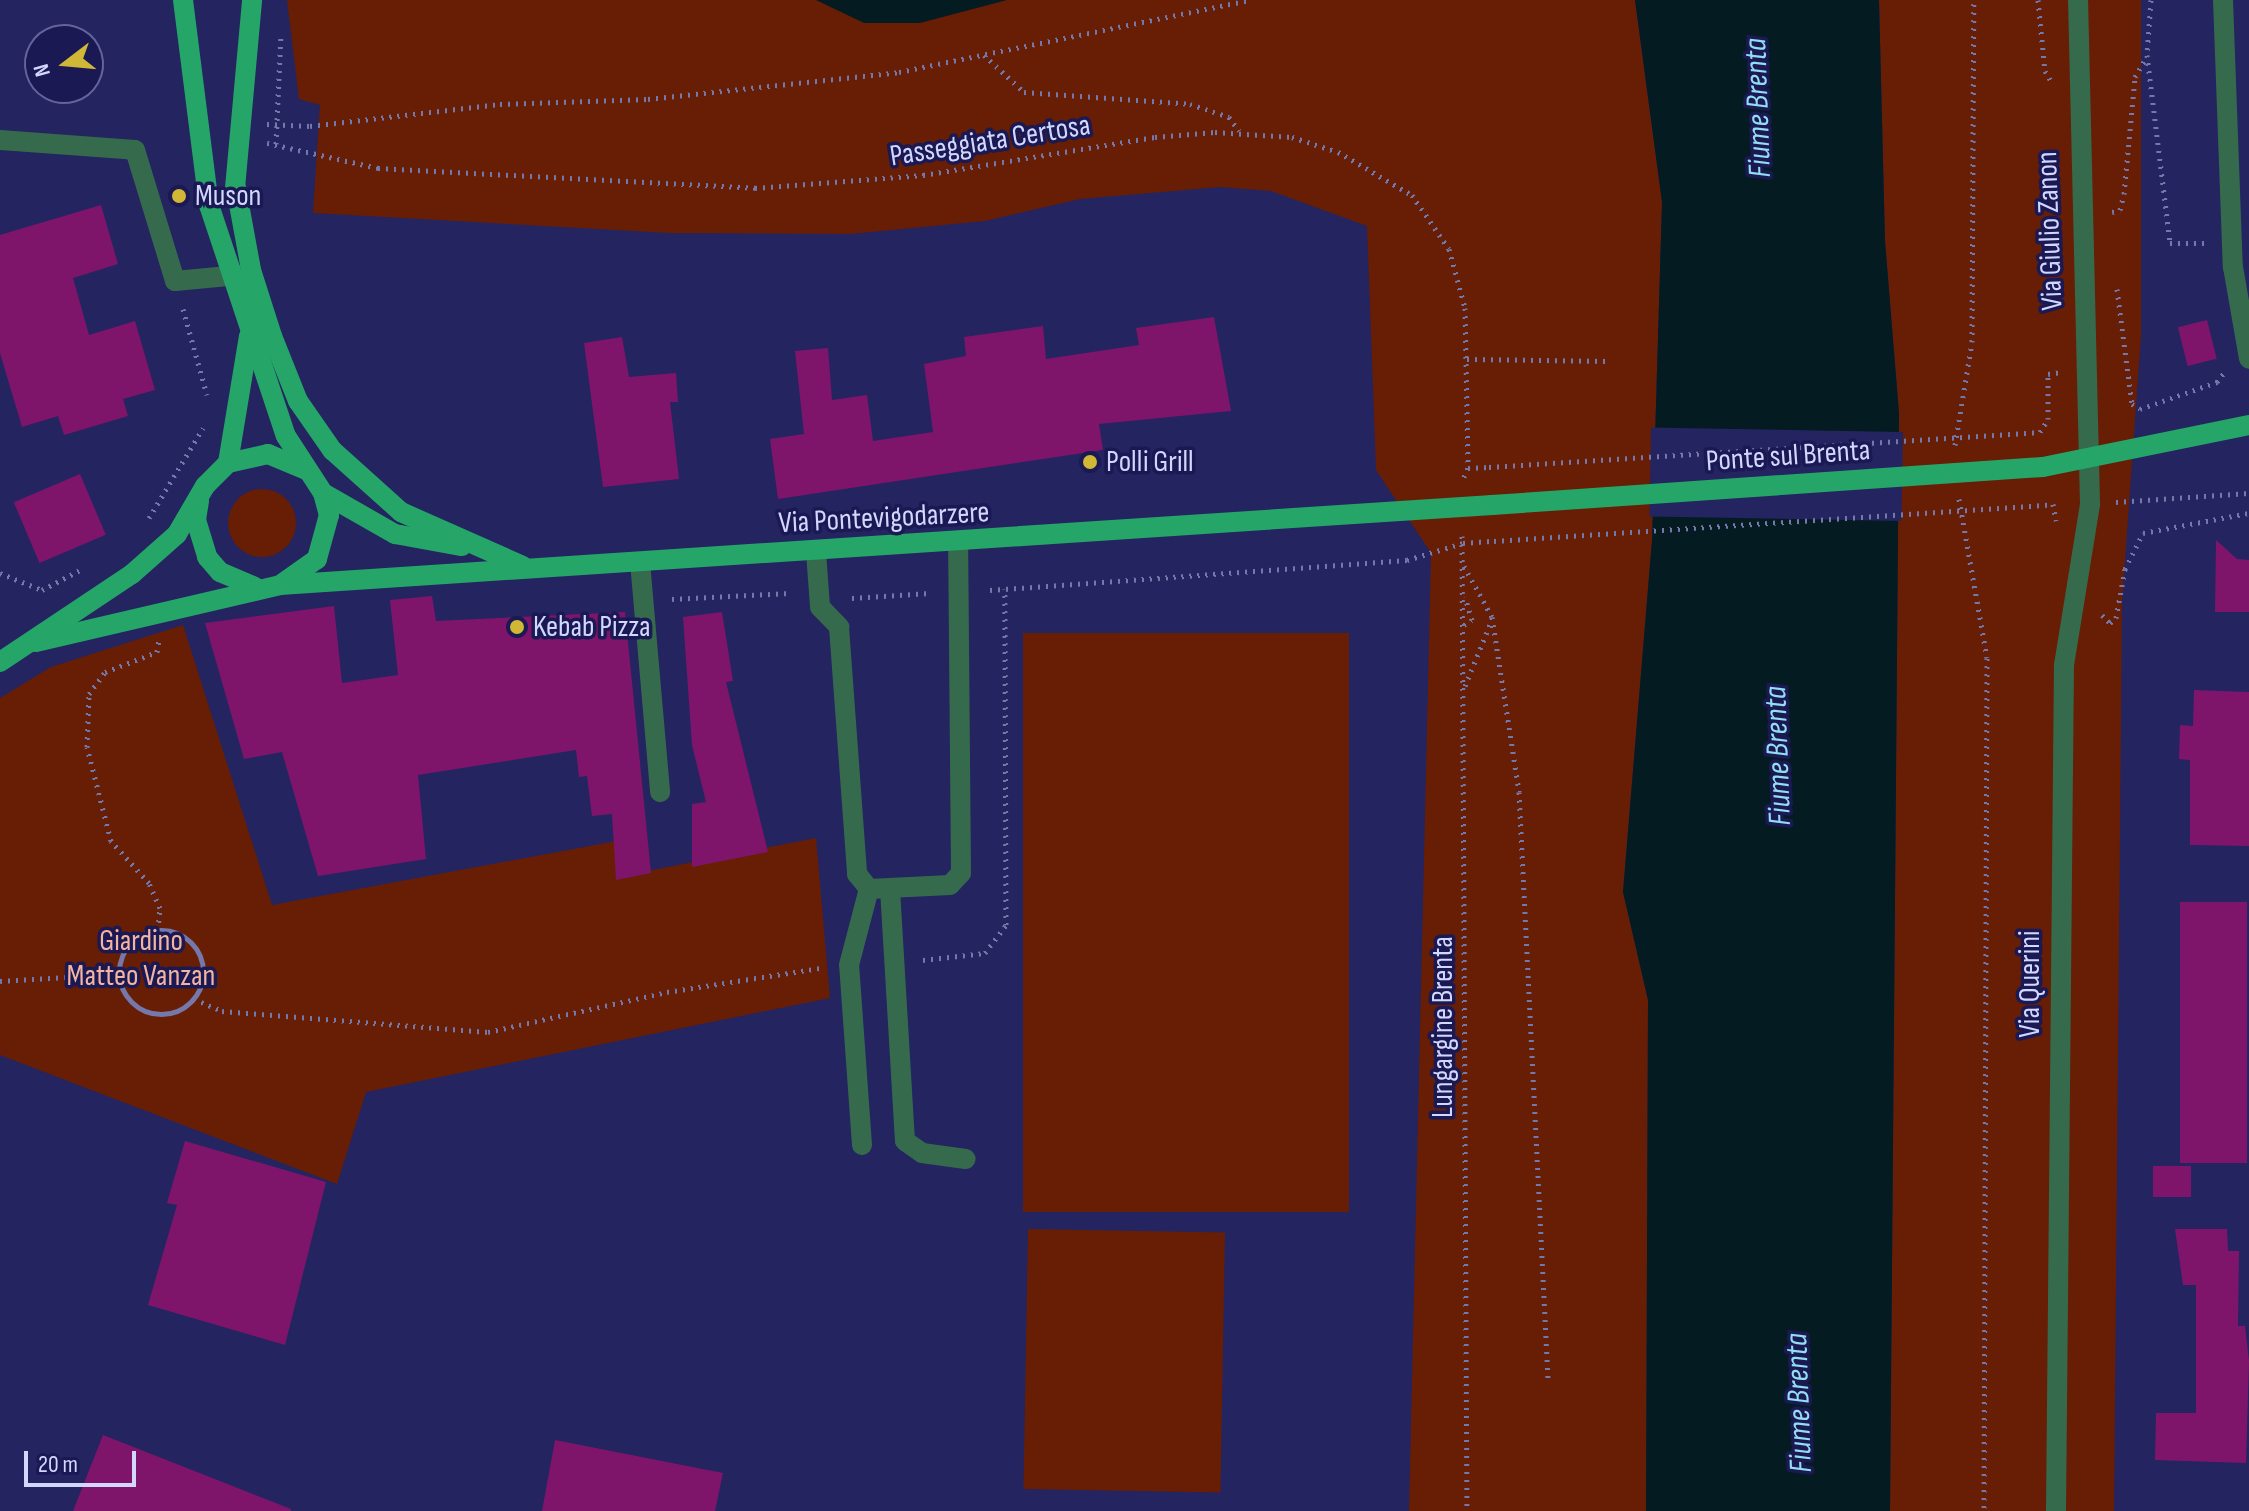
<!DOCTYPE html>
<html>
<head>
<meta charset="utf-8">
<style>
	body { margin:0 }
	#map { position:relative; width:2249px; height:1511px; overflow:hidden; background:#232460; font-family:"Sofia Sans Condensed",sans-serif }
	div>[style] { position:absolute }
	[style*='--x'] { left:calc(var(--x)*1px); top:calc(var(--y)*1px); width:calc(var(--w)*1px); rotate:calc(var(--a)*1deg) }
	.green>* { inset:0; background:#681e04; transform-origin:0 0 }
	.round { border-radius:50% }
	.water>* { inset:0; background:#031b21 }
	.pier>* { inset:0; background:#232460; transform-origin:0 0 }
	.building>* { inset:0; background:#7f156b; transform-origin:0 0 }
	.path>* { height:5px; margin-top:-2.5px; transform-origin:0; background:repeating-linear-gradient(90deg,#7578aa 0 2px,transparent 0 8px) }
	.path>.ring { margin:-2.5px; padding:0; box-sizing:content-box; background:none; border:5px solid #7578aa; border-radius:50% }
	.minor>* { height:20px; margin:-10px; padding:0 10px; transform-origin:10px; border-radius:10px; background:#366a4d }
	.major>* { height:20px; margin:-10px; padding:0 10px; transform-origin:10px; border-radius:10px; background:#26a569 }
	.path-bridge>* { height:5px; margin-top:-2.5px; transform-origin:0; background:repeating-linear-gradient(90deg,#7578aa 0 2px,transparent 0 8px) }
	.major-bridge>* { height:20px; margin:-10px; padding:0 10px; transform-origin:10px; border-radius:10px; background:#26a569 }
	.dots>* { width:22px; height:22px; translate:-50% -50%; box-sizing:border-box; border:4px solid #1a1954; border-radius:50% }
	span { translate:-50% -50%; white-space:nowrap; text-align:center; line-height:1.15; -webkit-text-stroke:7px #1a1954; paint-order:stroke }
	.street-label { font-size:30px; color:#d1d7fd }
	.poi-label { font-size:30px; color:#d1d7fd }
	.left { translate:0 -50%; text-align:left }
	.park-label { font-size:30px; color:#f3b5a2 }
	.water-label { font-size:32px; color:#93ddf1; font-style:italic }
	.north { position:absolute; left:24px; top:24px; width:80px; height:80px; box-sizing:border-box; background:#1a1954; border:2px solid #636598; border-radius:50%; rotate:254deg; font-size:22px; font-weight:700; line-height:32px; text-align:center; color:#d1d7fd }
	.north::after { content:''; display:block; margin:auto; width:28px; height:36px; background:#d1b736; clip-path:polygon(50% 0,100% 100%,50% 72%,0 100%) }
	.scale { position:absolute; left:24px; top:1451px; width:112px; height:36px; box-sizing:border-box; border:4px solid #d1d7fd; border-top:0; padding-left:10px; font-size:24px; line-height:28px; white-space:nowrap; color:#d1d7fd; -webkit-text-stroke:6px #1a1954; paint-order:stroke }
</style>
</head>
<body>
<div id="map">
	<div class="green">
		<i style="clip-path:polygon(287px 0,1635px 0,1662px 202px,1652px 540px,1623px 892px,1648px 1000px,1646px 1511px,1409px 1511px,1431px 553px,1376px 470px,1367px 226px,1271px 191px,1220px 187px,1080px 199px,985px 221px,850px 234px,670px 233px,313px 213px,320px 105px,299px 99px)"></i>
		<i style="clip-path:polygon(1879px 0,2141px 0,2141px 336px,2122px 602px,2114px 1511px,1890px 1511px,1899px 413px,1885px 241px)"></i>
		<i class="round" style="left:228px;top:489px;width:68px;height:68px"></i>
		<i style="clip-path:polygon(183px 625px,272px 905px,622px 840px,627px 875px,816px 838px,830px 998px,366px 1092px,337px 1184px,0 1055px,0 698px,51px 667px)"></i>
		<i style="left:1349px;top:633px;width:579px;height:326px;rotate:90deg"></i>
		<i style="left:1028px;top:1229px;width:197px;height:260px;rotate:1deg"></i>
	</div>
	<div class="water">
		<i style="clip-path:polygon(816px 0,1007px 0,920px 23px,864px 23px)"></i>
		<i style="clip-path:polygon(1635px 0,1879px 0,1885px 241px,1899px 413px,1890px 1511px,1646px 1511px,1648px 1000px,1623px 892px,1652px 540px,1662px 202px)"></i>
	</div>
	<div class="pier">
		<i style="left:1903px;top:432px;width:89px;height:252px;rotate:91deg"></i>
	</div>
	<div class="building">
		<i style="clip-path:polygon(101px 205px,118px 264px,73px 278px,89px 335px,135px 321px,155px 390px,123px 399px,128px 416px,64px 435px,58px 416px,22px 427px,0 353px,0 235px)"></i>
		<i style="clip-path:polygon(1214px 317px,1231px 411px,1099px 424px,1103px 450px,778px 499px,770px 439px,804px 434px,795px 351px,828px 348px,832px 400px,867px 395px,873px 441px,933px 432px,924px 364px,966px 356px,964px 337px,1043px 326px,1046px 359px,1139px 345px,1136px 328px)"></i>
		<i style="left:2207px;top:320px;width:40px;height:30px;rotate:76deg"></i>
		<i style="clip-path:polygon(622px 337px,629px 377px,676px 373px,678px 402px,670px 402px,679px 479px,603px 487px,584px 343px)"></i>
		<i style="left:80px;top:474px;width:66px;height:72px;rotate:67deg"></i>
		<i style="clip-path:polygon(2216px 540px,2237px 559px,2249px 560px,2249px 612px,2215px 612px)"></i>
		<i style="clip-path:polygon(432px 596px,436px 621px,625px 612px,651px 873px,616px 880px,612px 814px,592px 816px,587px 776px,579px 777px,576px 750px,418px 775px,426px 859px,318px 876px,282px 752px,244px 759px,205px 623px,334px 606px,342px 683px,398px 675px,390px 600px)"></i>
		<i style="clip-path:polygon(722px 612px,733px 681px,726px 682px,768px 852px,692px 867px,692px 804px,706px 802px,692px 745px,683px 617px)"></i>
		<i style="clip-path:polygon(2194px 690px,2249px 692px,2249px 846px,2190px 845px,2190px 760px,2179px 759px,2180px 725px,2193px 726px)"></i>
		<i style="left:2247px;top:902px;width:261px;height:67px;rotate:90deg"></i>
		<i style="clip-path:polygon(185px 1141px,326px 1182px,285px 1345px,148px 1305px,177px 1205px,167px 1203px)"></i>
		<i style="left:2153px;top:1166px;width:38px;height:31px"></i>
		<i style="clip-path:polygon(2175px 1229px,2227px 1229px,2228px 1251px,2239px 1251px,2238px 1326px,2245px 1326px,2249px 1361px,2246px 1463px,2155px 1460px,2156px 1413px,2196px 1413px,2196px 1285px,2183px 1285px)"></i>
		<i style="clip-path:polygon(103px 1435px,291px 1509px,291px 1511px,73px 1511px)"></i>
		<i style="clip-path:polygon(555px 1440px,723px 1473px,715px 1511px,542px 1511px)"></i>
	</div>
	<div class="path">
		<i style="--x:2038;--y:0;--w:71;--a:84.4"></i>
		<i style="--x:2045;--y:71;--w:12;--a:59"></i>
		<i style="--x:2151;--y:0;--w:55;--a:94.2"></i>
		<i style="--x:2147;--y:55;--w:189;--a:83"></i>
		<i style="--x:2170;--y:243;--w:35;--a:0"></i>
		<i style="--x:984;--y:55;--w:54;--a:42.8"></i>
		<i style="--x:1024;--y:92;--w:166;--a:4.1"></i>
		<i style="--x:1190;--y:104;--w:41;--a:18.4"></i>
		<i style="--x:1229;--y:117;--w:17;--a:54"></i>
		<i style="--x:267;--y:124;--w:43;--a:2.7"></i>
		<i style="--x:310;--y:126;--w:191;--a:-6.6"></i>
		<i style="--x:500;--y:104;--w:148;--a:-1.9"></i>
		<i style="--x:648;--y:99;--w:252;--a:-6.1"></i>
		<i style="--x:899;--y:72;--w:359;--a:-11.6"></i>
		<i style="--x:267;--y:143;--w:114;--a:12.7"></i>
		<i style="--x:378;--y:168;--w:378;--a:3"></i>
		<i style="--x:755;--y:188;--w:169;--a:-4.4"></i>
		<i style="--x:923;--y:175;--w:235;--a:-9.3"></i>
		<i style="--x:1155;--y:137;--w:60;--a:-4.8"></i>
		<i style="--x:1215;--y:132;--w:77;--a:3.7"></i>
		<i style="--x:1292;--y:137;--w:48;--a:18.1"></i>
		<i style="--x:1338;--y:152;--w:86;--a:30.2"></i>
		<i style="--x:1412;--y:195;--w:65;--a:55.6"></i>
		<i style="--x:1449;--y:249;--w:61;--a:74.8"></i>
		<i style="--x:1465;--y:308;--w:160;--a:88.9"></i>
		<i style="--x:1468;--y:468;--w:12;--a:114"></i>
		<i style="--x:276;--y:144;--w:111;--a:-87.4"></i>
		<i style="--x:2112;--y:212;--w:8;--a:-14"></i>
		<i style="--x:2120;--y:210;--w:16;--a:-76"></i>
		<i style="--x:2124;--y:194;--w:118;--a:-84.6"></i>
		<i style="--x:2135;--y:77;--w:24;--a:-60"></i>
		<i style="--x:2117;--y:289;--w:116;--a:82.6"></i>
		<i style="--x:2132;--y:404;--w:9;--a:32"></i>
		<i style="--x:2140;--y:409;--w:82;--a:-19.3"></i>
		<i style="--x:2217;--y:382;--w:11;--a:-52"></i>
		<i style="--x:183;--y:309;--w:89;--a:74.4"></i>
		<i style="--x:1467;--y:359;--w:141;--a:0.8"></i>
		<i style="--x:2040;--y:432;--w:15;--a:-58"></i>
		<i style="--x:2048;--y:419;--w:45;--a:-90"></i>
		<i style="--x:2048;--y:374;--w:13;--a:-9"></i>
		<i style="--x:1955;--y:445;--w:104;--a:-80.6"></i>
		<i style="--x:1972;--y:342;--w:342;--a:-89.7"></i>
		<i style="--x:1468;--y:468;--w:21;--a:-3"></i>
		<i style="--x:1959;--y:499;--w:161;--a:80"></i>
		<i style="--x:1987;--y:658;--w:853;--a:90.2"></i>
		<i style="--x:2116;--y:502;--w:133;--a:-3.9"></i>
		<i style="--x:2045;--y:505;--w:8;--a:-7"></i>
		<i style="--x:2053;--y:504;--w:17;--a:80"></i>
		<i style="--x:149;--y:518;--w:105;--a:-59"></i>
		<i style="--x:1462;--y:536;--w:975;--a:89.71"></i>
		<i style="--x:1464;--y:566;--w:58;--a:61.2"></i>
		<i style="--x:1492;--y:617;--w:177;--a:81.2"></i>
		<i style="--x:1519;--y:792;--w:588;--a:87.17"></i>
		<i style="--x:0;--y:573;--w:45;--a:22"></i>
		<i style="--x:42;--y:590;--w:45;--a:-27.7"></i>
		<i style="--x:990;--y:590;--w:418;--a:-4.1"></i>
		<i style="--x:1407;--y:560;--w:59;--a:-16.9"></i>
		<i style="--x:1463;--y:543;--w:31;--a:-4"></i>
		<i style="--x:852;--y:598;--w:78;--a:-3.7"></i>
		<i style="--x:672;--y:599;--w:118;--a:-2.9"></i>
		<i style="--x:2102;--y:615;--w:11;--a:45"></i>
		<i style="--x:2110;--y:623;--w:8;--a:-40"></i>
		<i style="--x:2116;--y:618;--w:50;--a:-79.6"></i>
		<i style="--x:2125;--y:569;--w:40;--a:-63.4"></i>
		<i style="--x:2143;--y:533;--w:108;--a:-10.7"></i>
		<i style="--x:1464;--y:625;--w:9;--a:-32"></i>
		<i style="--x:1472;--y:620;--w:24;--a:-107"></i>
		<i style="--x:1465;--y:686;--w:69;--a:-67.9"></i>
		<i class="ring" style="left:119px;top:930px;width:79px;height:79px"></i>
		<i style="--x:158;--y:930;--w:22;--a:-85"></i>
		<i style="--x:160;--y:908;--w:27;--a:-114"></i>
		<i style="--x:149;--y:883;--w:57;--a:-132.1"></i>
		<i style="--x:111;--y:841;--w:97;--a:-104.3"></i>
		<i style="--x:87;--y:747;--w:53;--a:-87.8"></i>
		<i style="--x:89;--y:694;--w:27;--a:-54"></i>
		<i style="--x:105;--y:672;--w:56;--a:-21"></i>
		<i style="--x:157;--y:652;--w:12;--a:-81"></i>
		<i style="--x:923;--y:960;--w:62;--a:-6.4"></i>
		<i style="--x:985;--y:953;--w:35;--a:-53"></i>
		<i style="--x:1006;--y:925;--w:336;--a:-90.2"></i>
		<i style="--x:0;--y:981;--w:118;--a:-3.4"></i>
		<i style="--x:194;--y:999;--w:30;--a:23"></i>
		<i style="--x:222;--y:1011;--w:267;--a:4.5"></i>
		<i style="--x:488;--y:1032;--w:183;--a:-12.6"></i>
		<i style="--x:667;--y:992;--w:156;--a:-8.9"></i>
	</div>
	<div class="minor">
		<i style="--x:2223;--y:0;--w:267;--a:87.9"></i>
		<i style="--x:2233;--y:267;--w:93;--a:80.1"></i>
		<i style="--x:0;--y:140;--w:135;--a:4.2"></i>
		<i style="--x:135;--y:150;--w:137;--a:73"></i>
		<i style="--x:175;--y:281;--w:75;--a:-5.3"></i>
		<i style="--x:816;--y:552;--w:55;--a:85.8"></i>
		<i style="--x:820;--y:607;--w:28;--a:46"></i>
		<i style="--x:839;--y:627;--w:248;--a:85.8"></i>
		<i style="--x:857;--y:874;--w:19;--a:51"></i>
		<i style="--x:869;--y:889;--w:81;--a:-2.8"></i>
		<i style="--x:950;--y:885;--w:16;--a:-47"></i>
		<i style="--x:961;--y:873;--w:330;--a:-90.5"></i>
		<i style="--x:640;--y:562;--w:231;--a:85"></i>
		<i style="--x:890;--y:889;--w:252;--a:86.6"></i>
		<i style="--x:905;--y:1141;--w:21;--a:35"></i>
		<i style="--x:922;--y:1153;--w:44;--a:7.8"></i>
		<i style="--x:862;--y:1145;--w:180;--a:-94.1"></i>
		<i style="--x:849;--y:965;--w:79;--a:-75.3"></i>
		<i style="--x:2056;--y:1511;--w:846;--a:-89.46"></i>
		<i style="--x:2064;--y:665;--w:163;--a:-80.8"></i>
		<i style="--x:2090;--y:504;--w:504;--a:-91.36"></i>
	</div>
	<div class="major">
		<i style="--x:183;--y:0;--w:207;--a:82.8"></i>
		<i style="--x:209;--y:205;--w:243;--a:71.6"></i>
		<i style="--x:286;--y:436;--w:68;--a:57"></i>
		<i style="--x:323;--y:493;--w:23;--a:75"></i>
		<i style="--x:329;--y:515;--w:46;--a:105.3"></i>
		<i style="--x:317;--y:559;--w:42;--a:144.8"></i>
		<i style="--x:236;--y:188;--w:83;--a:79.6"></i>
		<i style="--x:251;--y:270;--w:69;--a:72.3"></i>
		<i style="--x:272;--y:336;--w:70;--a:68.2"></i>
		<i style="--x:298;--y:401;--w:60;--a:55.2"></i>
		<i style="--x:332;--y:450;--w:93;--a:41.9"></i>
		<i style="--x:401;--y:512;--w:133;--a:23.9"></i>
		<i style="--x:234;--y:199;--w:200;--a:-84.8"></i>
		<i style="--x:228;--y:463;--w:129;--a:-80.6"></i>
		<i style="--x:2043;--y:467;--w:210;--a:-11.5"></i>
		<i style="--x:323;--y:493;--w:83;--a:29.7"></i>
		<i style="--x:395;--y:534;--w:68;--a:10.2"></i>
		<i style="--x:199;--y:501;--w:19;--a:99"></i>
		<i style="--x:196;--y:520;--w:39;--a:73"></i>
		<i style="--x:207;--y:557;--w:20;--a:49"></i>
		<i style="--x:220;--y:572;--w:38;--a:23"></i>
		<i style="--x:36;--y:642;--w:251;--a:-13.1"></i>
		<i style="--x:280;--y:585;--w:1215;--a:-3.78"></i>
		<i style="--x:0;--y:662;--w:159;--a:-33.7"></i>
		<i style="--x:132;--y:574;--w:60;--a:-41.6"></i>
		<i style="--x:177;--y:534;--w:56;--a:-59.7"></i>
		<i style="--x:205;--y:486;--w:33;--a:-45"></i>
		<i style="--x:228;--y:463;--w:41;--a:-12.7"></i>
		<i style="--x:268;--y:454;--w:41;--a:22.8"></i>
	</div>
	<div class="path-bridge">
		<i style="--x:1489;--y:467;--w:552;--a:-3.63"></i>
		<i style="--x:1494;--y:541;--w:552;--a:-3.74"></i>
	</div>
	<div class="major-bridge">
		<i style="--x:1492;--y:505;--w:552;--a:-3.95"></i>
	</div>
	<div class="dots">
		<i style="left:179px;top:196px;background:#d1b736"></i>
		<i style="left:1090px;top:462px;background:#d1b736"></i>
		<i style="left:517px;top:627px;background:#d1b736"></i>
	</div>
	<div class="street-label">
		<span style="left:990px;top:141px;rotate:-9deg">Passeggiata Certosa</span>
		<span style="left:2050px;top:231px;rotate:-92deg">Via Giulio Zanon</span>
		<span style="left:1788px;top:456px;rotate:-4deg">Ponte sul Brenta</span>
		<span style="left:884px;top:518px;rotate:-3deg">Via Pontevigodarzere</span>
		<span style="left:2030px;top:984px;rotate:-90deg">Via Querini</span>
		<span style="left:1443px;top:1027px;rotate:-90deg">Lungargine Brenta</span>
	</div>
	<div class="poi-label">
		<span class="left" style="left:195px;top:196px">Muson</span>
		<span class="left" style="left:1106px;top:462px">Polli Grill</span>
		<span class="left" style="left:533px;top:627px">Kebab Pizza</span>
	</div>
	<div class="park-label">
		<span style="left:141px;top:958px">Giardino<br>Matteo Vanzan</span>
	</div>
	<div class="water-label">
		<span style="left:1759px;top:108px;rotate:-92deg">Fiume Brenta</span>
		<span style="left:1779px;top:756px;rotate:-92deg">Fiume Brenta</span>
		<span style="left:1800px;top:1403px;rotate:-92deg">Fiume Brenta</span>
	</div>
	<div class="north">N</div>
	<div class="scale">20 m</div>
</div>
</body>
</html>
